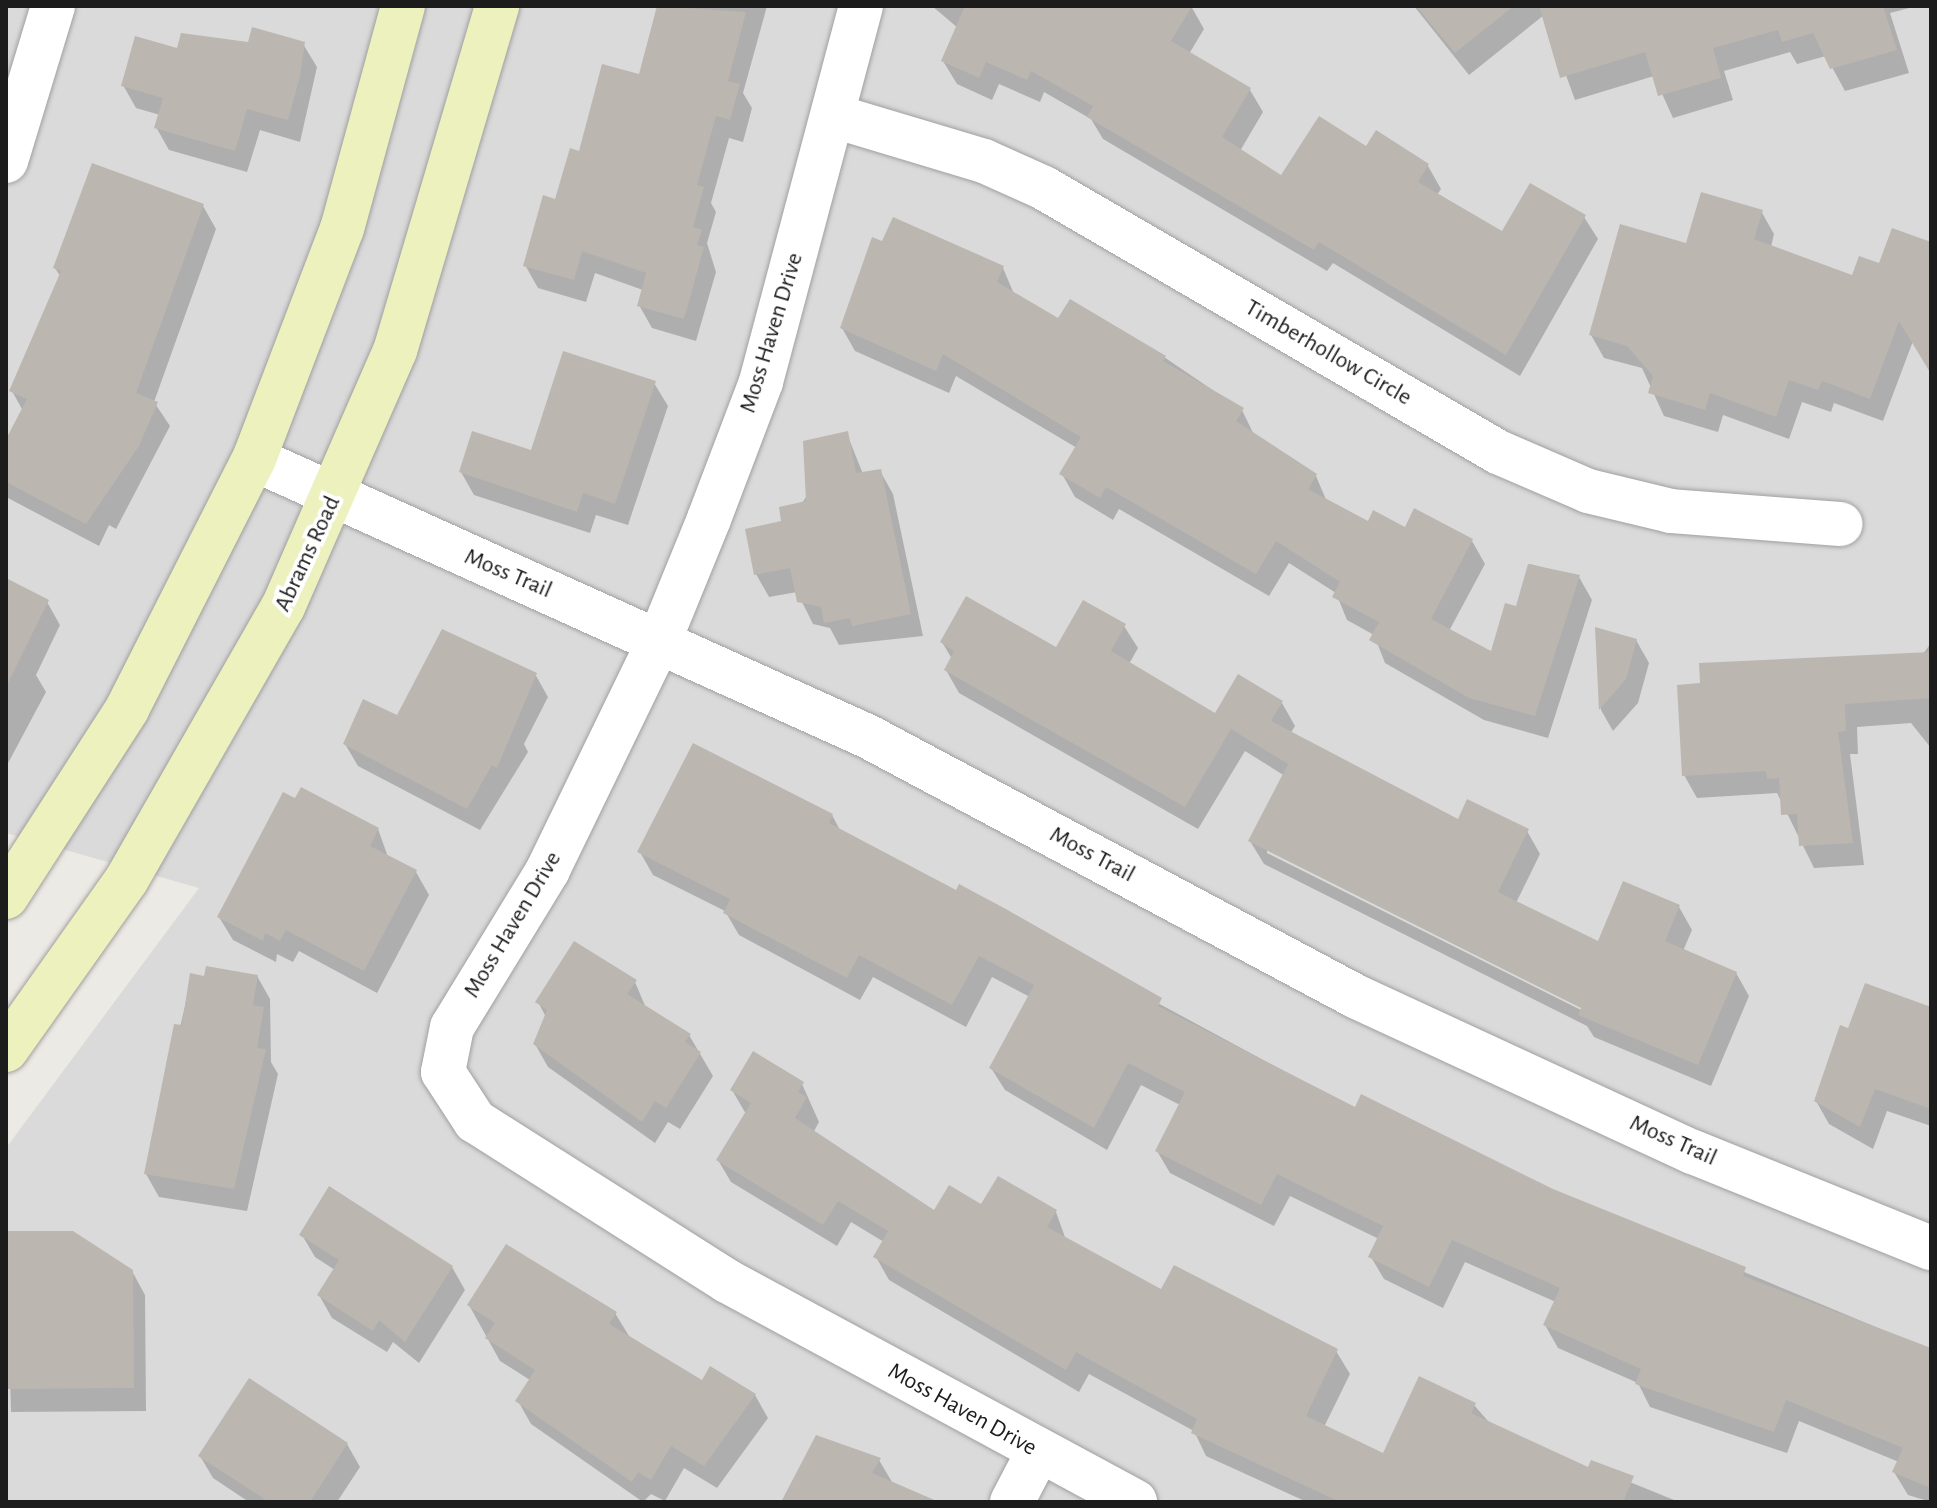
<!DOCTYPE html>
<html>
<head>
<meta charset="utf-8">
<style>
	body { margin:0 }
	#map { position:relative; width:1937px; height:1508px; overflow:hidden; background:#eceae4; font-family:"Alegreya Sans",sans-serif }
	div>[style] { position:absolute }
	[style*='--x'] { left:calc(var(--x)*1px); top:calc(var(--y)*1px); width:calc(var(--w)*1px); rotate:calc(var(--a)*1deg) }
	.residential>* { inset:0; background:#dadada }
	.shadow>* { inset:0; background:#0003 }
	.building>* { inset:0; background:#bcb6b1 }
	.roads { filter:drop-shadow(0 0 2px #a0a0a0) drop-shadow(0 0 2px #a0a0a0) }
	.street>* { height:44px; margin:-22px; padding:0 22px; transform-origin:22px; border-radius:22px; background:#fff }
	.secondary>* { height:44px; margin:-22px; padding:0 22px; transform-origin:22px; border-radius:22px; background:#edf1bd }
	span { translate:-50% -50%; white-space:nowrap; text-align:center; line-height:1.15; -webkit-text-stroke:8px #fff; paint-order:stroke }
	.street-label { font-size:24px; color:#1c1c1c }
	.frame { position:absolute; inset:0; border:8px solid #1c1c1c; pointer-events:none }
</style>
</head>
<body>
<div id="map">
	<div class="residential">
		<i style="clip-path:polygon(6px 6px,1931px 6px,1931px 1502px,6px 1502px,6px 1148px,199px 888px,6px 833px)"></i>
	</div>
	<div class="shadow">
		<i style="clip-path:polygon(660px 6px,767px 6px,743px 93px,752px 108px,743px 142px,729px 138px,711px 203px,716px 212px,707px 243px,716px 272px,696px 341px,652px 328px,639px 305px,643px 290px,595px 273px,586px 302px,538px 288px,525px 265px,580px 153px,641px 77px)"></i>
		<i style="clip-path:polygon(932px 6px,1191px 6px,1204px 29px,1189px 54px,1250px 90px,1263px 112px,1240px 151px,1282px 178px,1366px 148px,1428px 166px,1441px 189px,1437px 195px,1503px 233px,1584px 217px,1598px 239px,1520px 376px,1333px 263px,1327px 271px,1103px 139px,1091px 119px,1044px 92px,1040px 102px,999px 84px,992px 100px,957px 84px,943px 61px,958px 28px)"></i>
		<i style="clip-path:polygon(1414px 6px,1917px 6px,1890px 13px,1909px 73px,1845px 91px,1826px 56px,1797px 64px,1790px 52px,1724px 71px,1733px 100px,1673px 118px,1654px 76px,1575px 100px,1544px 15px,1469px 75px)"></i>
		<i style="clip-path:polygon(303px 44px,317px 67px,300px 142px,260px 130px,247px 172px,169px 150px,156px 127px,160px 115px,136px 108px,123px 85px,178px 50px)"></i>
		<i style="clip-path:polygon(203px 206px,216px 229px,154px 402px,170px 426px,116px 529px,109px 525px,99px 546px,6px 497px,6px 443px,23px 411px,12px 391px,60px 276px,55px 268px)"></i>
		<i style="clip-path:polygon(1761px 211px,1774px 234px,1771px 247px,1853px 278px,1931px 244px,1931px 371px,1913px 341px,1883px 421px,1834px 403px,1831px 412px,1802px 402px,1789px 439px,1723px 415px,1718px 432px,1664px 416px,1642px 368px,1604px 358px,1591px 335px,1688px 246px)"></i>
		<i style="clip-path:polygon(1003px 268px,1014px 294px,1059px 321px,1164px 357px,1242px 410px,1254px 435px,1316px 476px,1327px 502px,1369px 524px,1472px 541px,1485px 564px,1449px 631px,1492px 654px,1518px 609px,1530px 564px,1579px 577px,1592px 600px,1548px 738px,1484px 720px,1385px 663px,1374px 635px,1347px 620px,1336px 593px,1289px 563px,1269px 596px,1119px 509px,1113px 520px,1075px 497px,1062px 474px,1077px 448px,956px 376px,949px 393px,855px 351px,842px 328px)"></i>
		<i style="clip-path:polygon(654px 383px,668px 406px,628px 525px,596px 515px,590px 533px,474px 495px,461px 472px,532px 452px)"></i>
		<i style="clip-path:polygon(847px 434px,863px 474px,880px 471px,893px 494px,923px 636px,839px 645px,830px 628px,813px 624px,797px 592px,769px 597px,756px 574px)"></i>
		<i style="clip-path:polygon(6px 580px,47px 602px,60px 625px,36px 675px,46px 692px,6px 767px)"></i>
		<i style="clip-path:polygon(evenodd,1124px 626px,1138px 648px,1129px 664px,1215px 716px,1282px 703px,1295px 726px,1290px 734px,1458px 821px,1527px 831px,1540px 854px,1516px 903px,1599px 944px,1679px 907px,1692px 930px,1683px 951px,1736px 973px,1749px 996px,1711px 1086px,1594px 1037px,1587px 1026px,1264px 864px,1250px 841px,1285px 776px,1245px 751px,1198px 829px,959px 693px,946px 670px,952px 659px,942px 642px,1057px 650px,1124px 626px,1267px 848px,1591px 1011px,1589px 1014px,1267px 853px,1267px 848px)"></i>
		<i style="clip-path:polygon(1597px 630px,1636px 640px,1649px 663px,1638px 703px,1613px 731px,1601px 710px)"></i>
		<i style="clip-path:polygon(1931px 643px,1931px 748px,1911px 723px,1857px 727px,1858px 754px,1850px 754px,1864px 865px,1814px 868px,1777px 793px,1697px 798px,1684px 775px,1923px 654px)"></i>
		<i style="clip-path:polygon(535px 674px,548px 697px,524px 744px,528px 752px,480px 830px,358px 766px,345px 744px,398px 718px)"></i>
		<i style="clip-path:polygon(832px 815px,841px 832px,1356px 1110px,1931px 1350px,1931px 1502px,1908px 1495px,1894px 1472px,1899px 1462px,1799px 1421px,1787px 1453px,1650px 1407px,1638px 1383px,1558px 1348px,1545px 1325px,1556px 1302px,1465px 1262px,1443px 1308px,1384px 1279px,1371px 1257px,1379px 1239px,1290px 1196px,1274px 1226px,1170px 1173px,1157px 1151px,1180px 1105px,1141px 1085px,1107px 1150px,1005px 1090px,991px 1068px,1030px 997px,992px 977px,966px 1027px,873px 977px,860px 1000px,739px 935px,725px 911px,653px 875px,640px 852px)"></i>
		<i style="clip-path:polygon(378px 829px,388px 857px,416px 872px,429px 895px,377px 993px,299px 951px,293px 962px,277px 954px,276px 962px,233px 940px,219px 917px)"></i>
		<i style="clip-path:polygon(192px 976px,257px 976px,270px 999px,271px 1062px,278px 1074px,247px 1211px,159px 1197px,146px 1174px)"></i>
		<i style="clip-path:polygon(635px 982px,646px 1008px,689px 1035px,713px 1076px,680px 1129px,668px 1122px,655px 1143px,548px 1067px,535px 1044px,546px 1017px,538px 1002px)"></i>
		<i style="clip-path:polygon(1931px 1047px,1931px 1126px,1887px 1111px,1873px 1149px,1829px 1124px,1816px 1101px)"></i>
		<i style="clip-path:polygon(802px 1084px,819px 1122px,813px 1133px,935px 1213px,1056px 1212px,1066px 1240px,1162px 1292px,1336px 1351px,1350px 1374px,1324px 1427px,1384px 1455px,1474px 1405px,1558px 1502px,1307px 1502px,1206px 1456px,1194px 1431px,1089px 1374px,1079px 1392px,889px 1280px,876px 1257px,884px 1242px,851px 1222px,837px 1246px,731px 1182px,718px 1160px,746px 1114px,732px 1090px)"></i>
		<i style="clip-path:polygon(6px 1233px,132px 1271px,145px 1295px,146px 1411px,11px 1412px)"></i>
		<i style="clip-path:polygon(302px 1235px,452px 1267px,465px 1290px,419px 1363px,393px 1342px,387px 1352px,332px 1318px,319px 1295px,335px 1270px,315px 1257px)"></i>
		<i style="clip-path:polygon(469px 1305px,615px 1313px,629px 1336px,703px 1382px,755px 1395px,768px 1418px,717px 1488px,684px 1468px,665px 1501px,651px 1494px,643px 1502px,531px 1424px,518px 1401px,530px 1380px,500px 1361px)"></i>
		<i style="clip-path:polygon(347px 1444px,360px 1467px,337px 1502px,249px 1502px,213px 1478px,200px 1456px)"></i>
		<i style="clip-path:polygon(879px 1460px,892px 1482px,929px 1502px,783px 1502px)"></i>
		<i style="clip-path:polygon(1610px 1474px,1679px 1502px,1598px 1502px)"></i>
	</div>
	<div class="building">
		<i style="clip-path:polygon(657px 6px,746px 12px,728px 81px,740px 84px,730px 120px,716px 116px,697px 185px,704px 187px,693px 227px,702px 230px,697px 245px,704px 247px,684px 319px,637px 306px,646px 273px,582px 251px,574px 280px,523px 266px,543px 195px,555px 199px,570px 148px,579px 151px,602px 64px,639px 74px)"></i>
		<i style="clip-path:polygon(965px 6px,1192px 6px,1171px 41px,1251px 88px,1222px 137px,1281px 175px,1319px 116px,1366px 146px,1376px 130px,1429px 164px,1418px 182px,1502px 231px,1530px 183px,1586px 215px,1506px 355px,1319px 242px,1314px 250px,1087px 117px,1093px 106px,1031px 71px,1027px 80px,986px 62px,979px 78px,941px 61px)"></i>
		<i style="clip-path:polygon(1416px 6px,1514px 6px,1455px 53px)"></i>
		<i style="clip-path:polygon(1539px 6px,1883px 6px,1897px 50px,1830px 69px,1813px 33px,1782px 42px,1778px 30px,1713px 48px,1721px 78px,1658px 96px,1645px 52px,1560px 78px)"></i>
		<i style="clip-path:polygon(252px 27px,305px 42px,300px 76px,288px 120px,247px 109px,235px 151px,154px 128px,163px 98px,121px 86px,135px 36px,177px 48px,181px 33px,248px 42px)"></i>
		<i style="clip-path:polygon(92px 163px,204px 204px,136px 393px,158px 402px,139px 446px,86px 524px,6px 482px,6px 439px,27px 399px,9px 391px,61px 271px,53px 268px)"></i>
		<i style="clip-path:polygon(1701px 192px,1763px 210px,1754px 239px,1852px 275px,1859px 256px,1879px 263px,1892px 228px,1931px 242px,1931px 374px,1899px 321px,1870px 399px,1822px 381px,1818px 390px,1789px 380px,1776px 417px,1710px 393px,1705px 410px,1648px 393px,1653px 376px,1627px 346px,1589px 335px,1620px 224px,1686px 243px)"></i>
		<i style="clip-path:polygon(893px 217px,1004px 266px,997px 282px,1058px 318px,1070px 299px,1166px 356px,1163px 361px,1244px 408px,1236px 421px,1317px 474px,1308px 489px,1368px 521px,1373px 510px,1405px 527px,1414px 508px,1473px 539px,1431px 619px,1491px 651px,1505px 603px,1516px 606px,1528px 564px,1580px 575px,1535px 716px,1469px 698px,1369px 640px,1379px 622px,1332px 597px,1340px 582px,1276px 541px,1256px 574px,1106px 487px,1100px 498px,1059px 474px,1081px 437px,943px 354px,936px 371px,840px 328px,872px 237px,882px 241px)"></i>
		<i style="clip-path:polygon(563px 351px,656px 381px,615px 504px,583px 493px,577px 512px,459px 472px,472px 431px,531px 450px)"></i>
		<i style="clip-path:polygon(848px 431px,856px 473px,881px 469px,911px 614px,852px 626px,850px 618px,824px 623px,821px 607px,797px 602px,790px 568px,754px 575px,745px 529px,781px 521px,779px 507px,806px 501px,803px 441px)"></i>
		<i style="clip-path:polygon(6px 578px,49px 600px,6px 687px)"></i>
		<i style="clip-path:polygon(966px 596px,1056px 647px,1083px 600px,1126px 624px,1111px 651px,1215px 713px,1238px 674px,1283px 701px,1271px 721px,1458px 819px,1467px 799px,1529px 829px,1498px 892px,1598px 941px,1623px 881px,1680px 905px,1665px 941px,1737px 972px,1698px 1065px,1578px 1015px,1581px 1008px,1248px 841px,1288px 764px,1231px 729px,1185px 807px,944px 670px,954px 651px,940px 642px)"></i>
		<i style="clip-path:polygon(1595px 627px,1637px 639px,1626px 679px,1599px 710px)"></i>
		<i style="clip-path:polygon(442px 629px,537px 673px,497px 768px,492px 765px,467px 809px,343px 744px,363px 699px,397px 715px)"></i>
		<i style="clip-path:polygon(1931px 652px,1931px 698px,1845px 704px,1846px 731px,1838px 732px,1853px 843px,1799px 846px,1797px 814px,1781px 815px,1779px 778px,1767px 779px,1766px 771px,1682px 776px,1677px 685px,1700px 683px,1699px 663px)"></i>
		<i style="clip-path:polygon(693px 743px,833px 814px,829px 823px,956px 890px,959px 884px,1004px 908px,1162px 998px,1158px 1006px,1355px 1107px,1361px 1094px,1553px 1189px,1746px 1267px,1743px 1276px,1931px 1348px,1931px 1488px,1892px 1472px,1903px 1448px,1786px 1400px,1774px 1432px,1635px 1384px,1641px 1369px,1543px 1325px,1560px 1288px,1452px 1240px,1429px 1287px,1368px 1257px,1383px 1226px,1277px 1174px,1261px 1205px,1155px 1151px,1185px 1092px,1128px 1063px,1094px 1128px,989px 1068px,1034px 985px,979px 956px,952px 1005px,859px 955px,847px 978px,723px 913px,730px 899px,637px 852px)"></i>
		<i style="clip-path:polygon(301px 787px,379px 828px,370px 846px,417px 870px,364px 971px,286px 930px,280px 941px,265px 933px,263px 941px,217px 917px,283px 792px,295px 798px)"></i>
		<i style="clip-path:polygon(574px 941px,637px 980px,627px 994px,691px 1034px,685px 1042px,701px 1052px,666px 1108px,655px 1101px,642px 1122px,533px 1044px,547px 1010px,535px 1002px)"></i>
		<i style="clip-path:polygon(206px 966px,258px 975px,253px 1005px,264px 1007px,257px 1048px,266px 1049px,234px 1189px,144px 1174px,174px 1024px,182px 1025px,190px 973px,204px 976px)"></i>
		<i style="clip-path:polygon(1865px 983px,1931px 1007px,1931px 1109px,1875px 1089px,1860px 1127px,1814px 1101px,1840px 1025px,1848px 1028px)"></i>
		<i style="clip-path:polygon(753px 1051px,804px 1082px,798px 1092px,807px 1097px,795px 1118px,934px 1210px,949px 1185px,981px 1204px,998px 1176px,1057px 1210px,1047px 1227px,1161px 1289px,1174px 1265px,1338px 1349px,1306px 1416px,1383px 1453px,1419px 1376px,1476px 1403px,1471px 1413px,1588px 1467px,1591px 1460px,1634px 1476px,1623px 1502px,1340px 1502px,1191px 1433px,1197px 1419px,1076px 1352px,1066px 1370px,873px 1257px,888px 1231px,838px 1201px,823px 1225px,716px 1160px,751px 1103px,730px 1090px)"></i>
		<i style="clip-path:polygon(329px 1186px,453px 1266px,405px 1342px,379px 1320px,373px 1331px,317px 1295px,339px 1260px,299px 1235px)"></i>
		<i style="clip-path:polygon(6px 1231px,73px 1231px,133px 1270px,134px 1388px,6px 1389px)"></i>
		<i style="clip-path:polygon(506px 1244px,617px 1312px,609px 1324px,702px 1380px,710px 1366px,756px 1394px,704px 1466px,671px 1446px,651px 1480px,638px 1472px,632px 1482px,515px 1401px,535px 1370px,485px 1338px,495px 1323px,467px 1305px)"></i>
		<i style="clip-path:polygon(249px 1378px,348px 1443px,310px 1502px,269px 1502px,198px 1456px)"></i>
		<i style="clip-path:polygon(816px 1435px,881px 1458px,872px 1473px,939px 1502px,781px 1502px)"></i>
	</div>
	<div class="roads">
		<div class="street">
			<i style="--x:861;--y:6;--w:389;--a:104.9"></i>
			<i style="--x:761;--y:382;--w:147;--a:110.8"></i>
			<i style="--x:709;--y:519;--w:130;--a:112.2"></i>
			<i style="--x:660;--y:639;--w:257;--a:115.9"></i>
			<i style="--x:548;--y:870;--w:184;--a:121.4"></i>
			<i style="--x:452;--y:1027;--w:46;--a:101.3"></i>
			<i style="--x:443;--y:1072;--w:59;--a:56.9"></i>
			<i style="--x:475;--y:1121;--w:299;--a:32.4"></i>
			<i style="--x:727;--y:1281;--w:464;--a:28.4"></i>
			<i style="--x:834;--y:116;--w:157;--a:16.7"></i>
			<i style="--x:984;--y:161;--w:66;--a:24.2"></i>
			<i style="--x:1044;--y:188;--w:525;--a:30.18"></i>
			<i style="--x:1498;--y:452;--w:98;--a:23.4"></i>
			<i style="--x:1588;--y:491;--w:85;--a:13.5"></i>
			<i style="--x:1671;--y:511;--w:170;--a:4.4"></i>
			<i style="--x:6;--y:161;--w:162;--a:-73.1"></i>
			<i style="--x:254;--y:459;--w:675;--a:24.32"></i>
			<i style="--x:869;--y:737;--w:553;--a:28.05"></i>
			<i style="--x:1357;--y:997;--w:370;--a:24.8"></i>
			<i style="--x:1693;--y:1152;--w:257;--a:22"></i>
			<i style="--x:1012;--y:1502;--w:56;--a:-62.5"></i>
		</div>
		<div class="secondary">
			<i style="--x:6;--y:897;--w:224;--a:-57.2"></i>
			<i style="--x:127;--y:709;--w:280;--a:-63.1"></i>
			<i style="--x:254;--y:459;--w:246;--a:-69.1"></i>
			<i style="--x:342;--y:229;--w:231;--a:-74.7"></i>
			<i style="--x:6;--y:1050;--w:209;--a:-54.7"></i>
			<i style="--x:127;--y:879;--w:314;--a:-60.2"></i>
			<i style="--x:283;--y:607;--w:279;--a:-66.4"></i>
			<i style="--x:395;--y:351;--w:360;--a:-73.5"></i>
		</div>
	</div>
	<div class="street-label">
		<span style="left:772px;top:333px;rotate:-73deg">Moss Haven Drive</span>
		<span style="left:1328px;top:353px;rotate:30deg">Timberhollow Circle</span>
		<span style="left:308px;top:554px;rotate:-65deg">Abrams Road</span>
		<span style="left:508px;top:574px;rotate:23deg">Moss Trail</span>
		<span style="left:1092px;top:855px;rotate:28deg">Moss Trail</span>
		<span style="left:513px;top:925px;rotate:-59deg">Moss Haven Drive</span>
		<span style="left:1673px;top:1141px;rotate:24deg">Moss Trail</span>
		<span style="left:962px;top:1410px;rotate:29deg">Moss Haven Drive</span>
	</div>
	<div class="frame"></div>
</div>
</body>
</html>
